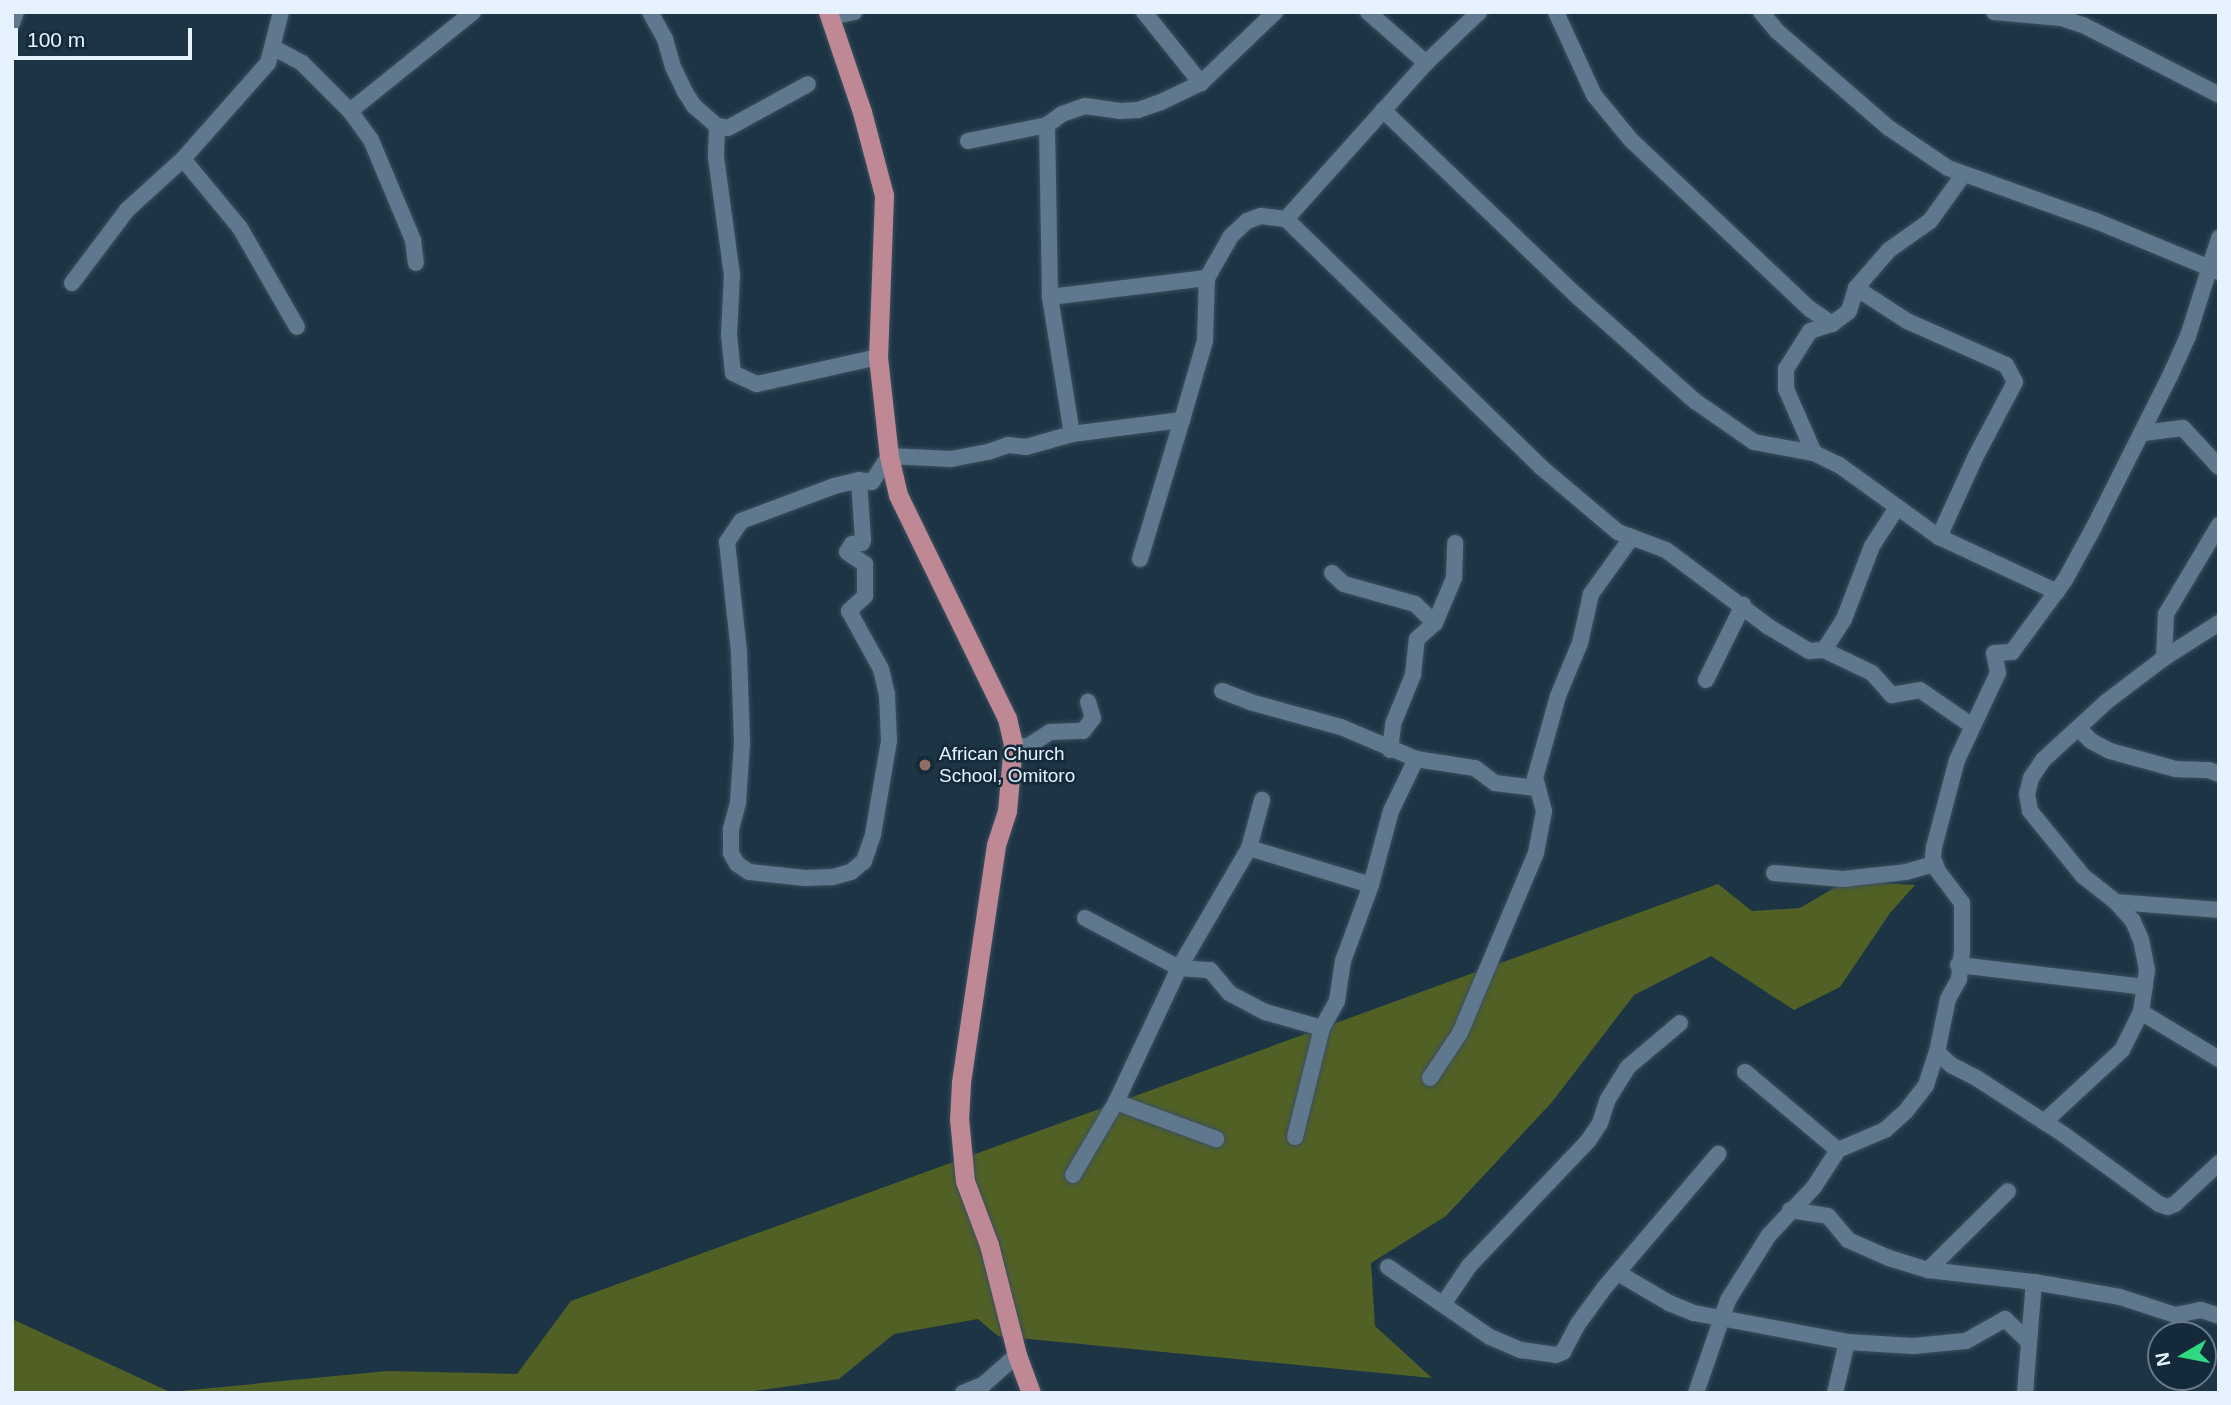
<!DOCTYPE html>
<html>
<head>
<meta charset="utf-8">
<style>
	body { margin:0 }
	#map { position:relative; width:2231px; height:1405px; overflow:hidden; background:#1d3445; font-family:Helvetica,sans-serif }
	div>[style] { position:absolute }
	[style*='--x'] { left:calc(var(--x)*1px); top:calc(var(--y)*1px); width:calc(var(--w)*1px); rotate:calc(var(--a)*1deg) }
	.forest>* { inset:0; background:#516125 }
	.roads { filter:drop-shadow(0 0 2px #3b4f5e) drop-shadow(0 0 2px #3b4f5e) }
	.minor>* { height:16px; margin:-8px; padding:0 8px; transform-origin:8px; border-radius:8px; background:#60788d }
	.major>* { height:19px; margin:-9.5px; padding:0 9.5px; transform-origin:9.5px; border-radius:9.5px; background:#be8895 }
	.dots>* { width:19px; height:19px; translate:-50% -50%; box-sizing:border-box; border:4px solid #14293a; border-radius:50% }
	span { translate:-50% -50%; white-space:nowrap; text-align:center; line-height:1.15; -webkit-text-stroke:5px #14293a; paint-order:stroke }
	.poi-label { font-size:19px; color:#e6f3ff }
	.left { translate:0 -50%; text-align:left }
	.frame { position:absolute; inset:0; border:14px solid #e6f3ff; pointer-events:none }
	.north { position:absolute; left:2147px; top:1321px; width:70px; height:70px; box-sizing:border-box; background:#14293a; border:2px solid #687a89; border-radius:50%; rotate:260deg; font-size:19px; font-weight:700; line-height:28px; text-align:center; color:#e6f3ff }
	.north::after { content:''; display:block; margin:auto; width:24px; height:32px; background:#31d882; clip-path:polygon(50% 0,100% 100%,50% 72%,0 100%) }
	.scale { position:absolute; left:14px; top:28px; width:178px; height:32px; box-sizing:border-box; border:4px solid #e6f3ff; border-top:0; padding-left:9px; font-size:21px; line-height:24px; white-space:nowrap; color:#e6f3ff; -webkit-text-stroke:5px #14293a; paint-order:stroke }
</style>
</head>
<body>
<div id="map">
	<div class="forest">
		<i style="clip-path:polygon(1846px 881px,1915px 885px,1890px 913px,1840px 987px,1794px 1010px,1711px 956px,1634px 995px,1552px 1102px,1446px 1216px,1371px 1263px,1375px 1326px,1432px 1378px,998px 1336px,978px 1319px,894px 1334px,839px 1379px,740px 1393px,12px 1393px,12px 1319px,170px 1392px,387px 1371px,517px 1374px,571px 1301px,1718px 884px,1752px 911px,1800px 908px)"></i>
	</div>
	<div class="roads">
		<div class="minor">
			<i style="--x:650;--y:12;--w:31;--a:61"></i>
			<i style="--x:665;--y:39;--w:29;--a:74"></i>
			<i style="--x:673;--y:67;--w:28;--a:64"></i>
			<i style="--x:685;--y:92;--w:17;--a:57"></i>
			<i style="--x:694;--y:106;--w:30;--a:41"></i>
			<i style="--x:717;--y:126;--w:11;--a:10"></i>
			<i style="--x:728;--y:128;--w:91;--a:-28.8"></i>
			<i style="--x:1144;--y:12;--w:91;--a:51.2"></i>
			<i style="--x:1368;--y:12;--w:77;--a:41.3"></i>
			<i style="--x:1556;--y:12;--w:91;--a:65.4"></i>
			<i style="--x:1594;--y:95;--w:58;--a:50.6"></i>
			<i style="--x:1631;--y:140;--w:246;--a:43.4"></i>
			<i style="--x:1810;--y:309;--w:27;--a:34"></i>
			<i style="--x:1832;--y:324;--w:21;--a:-37"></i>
			<i style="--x:1849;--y:311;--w:24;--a:-73"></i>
			<i style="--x:1856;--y:288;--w:50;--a:-49"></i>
			<i style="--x:1889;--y:250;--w:50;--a:-35.3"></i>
			<i style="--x:1930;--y:221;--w:57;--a:-54.3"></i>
			<i style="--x:1761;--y:12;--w:26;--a:50"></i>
			<i style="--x:1778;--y:32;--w:147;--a:40.9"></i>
			<i style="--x:1889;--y:128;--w:71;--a:34.1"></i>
			<i style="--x:1948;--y:168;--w:157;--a:19.7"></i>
			<i style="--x:2096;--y:221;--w:133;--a:22.5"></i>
			<i style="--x:1994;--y:12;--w:67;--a:5.1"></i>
			<i style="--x:2061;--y:18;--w:23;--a:18"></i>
			<i style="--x:2083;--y:25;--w:153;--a:27.2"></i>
			<i style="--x:830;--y:17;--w:25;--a:-12"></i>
			<i style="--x:12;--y:23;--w:12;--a:-70"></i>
			<i style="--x:274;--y:48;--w:32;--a:28"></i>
			<i style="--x:302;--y:63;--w:68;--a:45"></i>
			<i style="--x:350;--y:111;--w:36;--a:54"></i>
			<i style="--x:371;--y:140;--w:108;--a:67.2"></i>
			<i style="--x:413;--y:240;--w:23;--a:83"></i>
			<i style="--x:1383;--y:110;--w:269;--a:43.8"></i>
			<i style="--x:1577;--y:296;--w:158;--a:41.7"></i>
			<i style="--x:1695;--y:401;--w:72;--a:34.8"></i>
			<i style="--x:1754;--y:442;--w:61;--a:10.4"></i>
			<i style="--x:1814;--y:453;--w:28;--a:26"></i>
			<i style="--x:1839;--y:465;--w:123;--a:35.8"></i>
			<i style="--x:1939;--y:537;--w:130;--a:25"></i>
			<i style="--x:350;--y:111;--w:158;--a:-38.8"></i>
			<i style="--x:1047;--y:125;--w:172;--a:89"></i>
			<i style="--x:1050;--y:297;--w:139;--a:80.9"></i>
			<i style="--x:717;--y:126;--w:31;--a:92"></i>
			<i style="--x:716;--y:157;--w:119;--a:82.3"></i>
			<i style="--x:732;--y:275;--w:60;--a:92.9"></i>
			<i style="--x:729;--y:335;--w:38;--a:84"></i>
			<i style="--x:733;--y:373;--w:26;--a:25"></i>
			<i style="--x:757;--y:384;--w:124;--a:-12.6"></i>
			<i style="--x:968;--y:141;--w:81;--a:-11.4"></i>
			<i style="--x:1047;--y:125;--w:19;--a:-36"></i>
			<i style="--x:1062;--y:114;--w:24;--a:-19"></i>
			<i style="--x:1085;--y:106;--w:35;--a:8"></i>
			<i style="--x:1120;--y:111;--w:18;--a:-3"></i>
			<i style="--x:1138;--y:110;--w:24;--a:-19"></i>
			<i style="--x:1161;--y:102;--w:44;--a:-25.4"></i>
			<i style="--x:1201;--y:83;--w:103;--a:-43.8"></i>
			<i style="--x:183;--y:159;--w:89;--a:50.4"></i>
			<i style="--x:240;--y:228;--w:114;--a:60.1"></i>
			<i style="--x:1286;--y:219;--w:357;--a:44.2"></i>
			<i style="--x:1542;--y:468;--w:99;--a:40.1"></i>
			<i style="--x:1618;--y:532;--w:51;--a:20.6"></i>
			<i style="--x:1666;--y:550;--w:129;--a:36.8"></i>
			<i style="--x:1769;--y:627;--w:47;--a:31"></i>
			<i style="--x:1809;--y:651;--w:15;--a:-4"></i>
			<i style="--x:1824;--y:650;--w:53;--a:25.6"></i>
			<i style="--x:1872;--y:673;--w:30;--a:48"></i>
			<i style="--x:1892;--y:695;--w:28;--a:-10"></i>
			<i style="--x:1920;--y:690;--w:62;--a:34.5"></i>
			<i style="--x:72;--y:283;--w:91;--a:-53"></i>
			<i style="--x:127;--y:210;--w:76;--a:-42.3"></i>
			<i style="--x:183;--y:159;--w:128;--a:-48.5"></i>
			<i style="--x:268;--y:63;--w:53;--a:-75.7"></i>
			<i style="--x:1856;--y:288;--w:61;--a:32.9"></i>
			<i style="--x:1907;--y:321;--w:108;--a:24"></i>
			<i style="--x:2006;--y:365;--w:19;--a:62"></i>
			<i style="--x:2015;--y:382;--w:86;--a:117.8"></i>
			<i style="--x:1975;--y:458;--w:87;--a:114.5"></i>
			<i style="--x:1050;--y:297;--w:158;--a:-6.9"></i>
			<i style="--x:2143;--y:433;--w:40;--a:-7.1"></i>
			<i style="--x:2183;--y:428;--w:53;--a:47.3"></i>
			<i style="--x:1814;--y:453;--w:70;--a:-113.6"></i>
			<i style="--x:1786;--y:389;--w:20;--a:-90"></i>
			<i style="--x:1786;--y:369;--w:45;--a:-57.7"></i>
			<i style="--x:1810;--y:331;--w:23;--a:-18"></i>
			<i style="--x:859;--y:480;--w:60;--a:86.2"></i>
			<i style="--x:863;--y:540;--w:3;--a:108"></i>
			<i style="--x:862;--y:543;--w:10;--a:174"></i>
			<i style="--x:852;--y:544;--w:9;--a:122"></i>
			<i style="--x:847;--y:552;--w:22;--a:34"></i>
			<i style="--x:865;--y:564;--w:32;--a:90"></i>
			<i style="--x:865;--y:596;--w:22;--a:137"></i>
			<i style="--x:849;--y:611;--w:66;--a:61.1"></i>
			<i style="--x:881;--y:669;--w:26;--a:77"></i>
			<i style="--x:887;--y:694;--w:47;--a:87.6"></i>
			<i style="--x:889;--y:741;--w:95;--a:99.7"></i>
			<i style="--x:873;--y:835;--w:28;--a:109"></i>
			<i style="--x:864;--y:861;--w:17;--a:140"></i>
			<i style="--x:851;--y:872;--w:20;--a:165"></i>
			<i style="--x:832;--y:877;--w:27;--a:178"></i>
			<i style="--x:805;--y:878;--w:56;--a:-173.9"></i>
			<i style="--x:749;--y:872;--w:14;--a:-146"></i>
			<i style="--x:737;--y:864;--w:13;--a:-119"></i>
			<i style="--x:731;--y:853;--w:24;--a:-90"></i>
			<i style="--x:731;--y:829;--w:28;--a:-75"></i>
			<i style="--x:738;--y:802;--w:59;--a:-86.1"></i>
			<i style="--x:742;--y:743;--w:91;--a:-91.9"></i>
			<i style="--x:739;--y:652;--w:111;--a:-96.2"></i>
			<i style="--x:727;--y:542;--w:25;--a:-56"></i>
			<i style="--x:741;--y:521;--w:99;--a:-20.6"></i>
			<i style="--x:834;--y:486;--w:26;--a:-13"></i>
			<i style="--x:859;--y:480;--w:13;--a:9"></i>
			<i style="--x:872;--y:482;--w:31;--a:-57"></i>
			<i style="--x:889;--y:456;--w:62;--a:2.8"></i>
			<i style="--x:951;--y:459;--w:38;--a:-11"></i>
			<i style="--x:988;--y:452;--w:21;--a:-19"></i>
			<i style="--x:1008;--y:445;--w:18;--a:6"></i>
			<i style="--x:1026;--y:447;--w:48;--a:-15.8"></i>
			<i style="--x:1072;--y:434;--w:111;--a:-7.3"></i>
			<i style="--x:1182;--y:420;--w:82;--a:-73.8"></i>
			<i style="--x:1205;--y:341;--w:63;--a:-88.2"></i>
			<i style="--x:1207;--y:278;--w:48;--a:-60.3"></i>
			<i style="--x:1231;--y:236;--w:22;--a:-43"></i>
			<i style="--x:1247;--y:221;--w:15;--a:-20"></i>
			<i style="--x:1261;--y:216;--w:25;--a:7"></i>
			<i style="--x:1286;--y:219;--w:210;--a:-48.1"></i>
			<i style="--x:1426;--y:63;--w:74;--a:-43.9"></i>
			<i style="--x:1140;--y:559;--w:145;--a:-73.2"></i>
			<i style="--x:1332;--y:573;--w:16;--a:43"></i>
			<i style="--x:1344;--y:584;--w:74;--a:15.7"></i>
			<i style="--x:1415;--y:604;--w:28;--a:44"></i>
			<i style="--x:1824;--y:650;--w:37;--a:-57"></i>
			<i style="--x:1844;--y:619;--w:78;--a:-69"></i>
			<i style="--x:1872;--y:546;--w:44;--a:-57"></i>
			<i style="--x:2164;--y:658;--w:44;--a:-87.4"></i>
			<i style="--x:2166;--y:614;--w:104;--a:-59.2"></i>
			<i style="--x:1706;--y:680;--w:84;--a:-63.7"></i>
			<i style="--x:1222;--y:691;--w:30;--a:21"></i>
			<i style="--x:1250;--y:702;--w:94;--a:15.4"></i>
			<i style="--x:1341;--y:727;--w:82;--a:23.1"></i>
			<i style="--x:1416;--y:759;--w:60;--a:8.7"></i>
			<i style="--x:1475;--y:768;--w:25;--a:37"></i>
			<i style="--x:1495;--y:783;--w:41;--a:7"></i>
			<i style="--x:2078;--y:728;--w:18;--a:45"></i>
			<i style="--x:2091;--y:741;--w:21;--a:28"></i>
			<i style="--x:2110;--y:751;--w:68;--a:15.3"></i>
			<i style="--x:2176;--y:769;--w:33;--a:2"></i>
			<i style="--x:2209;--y:770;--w:11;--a:22"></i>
			<i style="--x:1013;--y:744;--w:14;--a:12"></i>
			<i style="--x:1027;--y:747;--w:27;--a:-33"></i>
			<i style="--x:1050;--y:732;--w:33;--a:-2"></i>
			<i style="--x:1083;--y:731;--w:16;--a:-52"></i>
			<i style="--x:1093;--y:718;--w:17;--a:-107"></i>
			<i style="--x:1390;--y:750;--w:26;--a:-83"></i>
			<i style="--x:1393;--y:724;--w:53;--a:-67.8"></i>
			<i style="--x:1413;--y:675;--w:36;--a:-84"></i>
			<i style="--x:1417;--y:639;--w:24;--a:-42"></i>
			<i style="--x:1435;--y:623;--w:49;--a:-67.1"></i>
			<i style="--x:1454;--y:578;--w:35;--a:-88"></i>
			<i style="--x:1249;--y:848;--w:127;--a:16.9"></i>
			<i style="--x:1774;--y:873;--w:69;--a:5"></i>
			<i style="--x:1843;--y:879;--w:63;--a:-6.3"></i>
			<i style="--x:1906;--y:872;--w:29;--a:-16"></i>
			<i style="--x:2116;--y:902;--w:103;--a:4.4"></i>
			<i style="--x:1085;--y:918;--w:106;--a:28"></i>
			<i style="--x:1179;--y:968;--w:31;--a:4"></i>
			<i style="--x:1210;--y:970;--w:30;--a:50"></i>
			<i style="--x:1229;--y:993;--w:41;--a:27.8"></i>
			<i style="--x:1265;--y:1012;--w:59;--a:15.7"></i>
			<i style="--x:1958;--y:965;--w:188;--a:6.7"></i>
			<i style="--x:2141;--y:1012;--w:91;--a:31.1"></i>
			<i style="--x:1937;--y:1052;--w:19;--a:43"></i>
			<i style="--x:1951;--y:1065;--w:30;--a:27"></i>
			<i style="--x:1978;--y:1079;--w:101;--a:32.9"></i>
			<i style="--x:2063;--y:1134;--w:119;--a:36.1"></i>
			<i style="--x:2159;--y:1204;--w:9;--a:18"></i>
			<i style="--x:2168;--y:1207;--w:8;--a:-23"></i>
			<i style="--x:2175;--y:1204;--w:60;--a:-43"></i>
			<i style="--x:1745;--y:1072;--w:121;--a:40"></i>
			<i style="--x:1430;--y:1078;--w:54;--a:-56.3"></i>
			<i style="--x:1460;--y:1033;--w:195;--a:-67.1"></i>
			<i style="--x:1536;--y:853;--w:43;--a:-79.2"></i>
			<i style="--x:1544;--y:811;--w:34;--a:-105"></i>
			<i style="--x:1535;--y:778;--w:85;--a:-74.3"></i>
			<i style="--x:1558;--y:696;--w:57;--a:-67.5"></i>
			<i style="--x:1580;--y:643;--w:50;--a:-77.3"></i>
			<i style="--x:1591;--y:594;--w:70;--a:-54.3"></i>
			<i style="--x:1116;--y:1102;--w:107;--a:20.3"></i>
			<i style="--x:2044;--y:1122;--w:106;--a:-42.7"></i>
			<i style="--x:2122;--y:1050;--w:42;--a:-63.4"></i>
			<i style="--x:2141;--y:1012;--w:42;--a:-81.9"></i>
			<i style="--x:2147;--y:970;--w:31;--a:-101"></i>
			<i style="--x:2141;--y:940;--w:21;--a:-113"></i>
			<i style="--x:2133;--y:921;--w:25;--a:-132"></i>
			<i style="--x:2116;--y:902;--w:42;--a:-141.8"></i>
			<i style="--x:2083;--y:876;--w:84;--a:-129.2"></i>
			<i style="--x:2030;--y:811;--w:17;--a:-100"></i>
			<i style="--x:2027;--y:794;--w:16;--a:-76"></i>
			<i style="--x:2031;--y:778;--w:22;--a:-56"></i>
			<i style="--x:2043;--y:760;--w:86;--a:-42.6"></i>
			<i style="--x:2106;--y:702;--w:73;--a:-37.2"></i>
			<i style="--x:2164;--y:658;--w:65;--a:-32.5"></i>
			<i style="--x:1295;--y:1137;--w:112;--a:-76.1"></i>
			<i style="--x:1322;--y:1028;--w:31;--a:-61"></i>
			<i style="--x:1337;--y:1001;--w:40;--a:-81.5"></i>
			<i style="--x:1343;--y:961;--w:81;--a:-69.8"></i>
			<i style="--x:1371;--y:885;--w:77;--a:-74.9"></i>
			<i style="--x:1391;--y:811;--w:58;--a:-64.3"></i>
			<i style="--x:1073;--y:1175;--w:85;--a:-59.5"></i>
			<i style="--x:1116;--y:1102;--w:148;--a:-64.8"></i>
			<i style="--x:1179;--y:968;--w:139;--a:-59.7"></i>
			<i style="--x:1249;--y:848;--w:50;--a:-74.8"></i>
			<i style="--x:1790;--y:1210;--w:38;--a:9"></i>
			<i style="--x:1828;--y:1216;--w:31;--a:50"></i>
			<i style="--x:1848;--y:1240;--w:45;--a:23.7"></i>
			<i style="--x:1889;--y:1258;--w:41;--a:17.1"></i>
			<i style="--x:1928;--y:1270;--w:107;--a:6.5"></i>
			<i style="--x:2034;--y:1282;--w:87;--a:9.9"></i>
			<i style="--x:2120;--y:1297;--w:58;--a:18.1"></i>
			<i style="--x:2175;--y:1315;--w:26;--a:-11"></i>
			<i style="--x:2201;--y:1310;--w:19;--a:18"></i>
			<i style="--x:1388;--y:1267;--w:124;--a:34.5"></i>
			<i style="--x:1490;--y:1337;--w:34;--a:23"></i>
			<i style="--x:1521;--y:1350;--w:35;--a:8"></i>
			<i style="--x:1556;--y:1355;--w:8;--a:-23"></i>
			<i style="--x:1563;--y:1352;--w:32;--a:-62"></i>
			<i style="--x:1578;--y:1324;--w:46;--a:-53.9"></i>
			<i style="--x:1605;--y:1287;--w:175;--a:-49.6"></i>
			<i style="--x:1928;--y:1270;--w:112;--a:-44.6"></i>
			<i style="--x:1618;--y:1273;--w:59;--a:30.5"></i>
			<i style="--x:1669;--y:1303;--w:27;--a:22"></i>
			<i style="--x:1694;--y:1313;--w:156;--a:10.7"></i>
			<i style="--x:1847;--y:1342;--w:66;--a:3.5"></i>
			<i style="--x:1913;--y:1346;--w:53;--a:-5.4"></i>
			<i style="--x:1966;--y:1341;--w:45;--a:-29.4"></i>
			<i style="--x:2005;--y:1319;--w:32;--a:44"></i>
			<i style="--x:1444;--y:1303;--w:45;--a:-56"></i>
			<i style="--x:1469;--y:1266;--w:173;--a:-46.4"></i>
			<i style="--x:1588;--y:1141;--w:22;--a:-56"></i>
			<i style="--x:1600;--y:1123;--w:25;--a:-72"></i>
			<i style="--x:1608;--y:1099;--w:38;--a:-58"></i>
			<i style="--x:1628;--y:1067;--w:68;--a:-40.2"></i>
			<i style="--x:963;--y:1393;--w:22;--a:-22"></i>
			<i style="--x:983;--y:1385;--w:45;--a:-41.4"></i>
			<i style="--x:1696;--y:1393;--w:98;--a:-71"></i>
			<i style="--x:1728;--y:1300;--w:77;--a:-57.8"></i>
			<i style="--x:1769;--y:1235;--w:66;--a:-46.8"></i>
			<i style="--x:1814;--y:1187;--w:44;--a:-57"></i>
			<i style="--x:1838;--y:1150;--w:51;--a:-23.1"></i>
			<i style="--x:1885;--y:1130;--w:28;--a:-42"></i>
			<i style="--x:1906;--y:1111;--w:33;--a:-52"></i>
			<i style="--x:1926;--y:1085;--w:35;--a:-72"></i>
			<i style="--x:1937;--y:1052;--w:54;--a:-78.3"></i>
			<i style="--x:1948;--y:999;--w:23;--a:-61"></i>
			<i style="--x:1959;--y:979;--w:27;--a:-84"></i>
			<i style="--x:1962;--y:952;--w:49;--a:-90"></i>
			<i style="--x:1962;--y:903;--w:40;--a:-127"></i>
			<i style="--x:1938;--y:871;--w:14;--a:-111"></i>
			<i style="--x:1933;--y:858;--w:11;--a:-85"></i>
			<i style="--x:1934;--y:847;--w:90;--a:-75.2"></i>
			<i style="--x:1957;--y:760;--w:96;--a:-64.8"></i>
			<i style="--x:1998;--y:673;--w:20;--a:-101"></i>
			<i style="--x:1994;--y:653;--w:18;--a:-3"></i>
			<i style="--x:2012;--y:652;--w:89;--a:-53.6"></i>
			<i style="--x:2065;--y:580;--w:60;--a:-61.3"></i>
			<i style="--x:2094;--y:527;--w:169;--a:-63.3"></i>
			<i style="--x:2170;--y:376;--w:44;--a:-65.8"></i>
			<i style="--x:2188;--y:336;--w:103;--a:-72.4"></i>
			<i style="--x:1835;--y:1393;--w:52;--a:-76.8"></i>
			<i style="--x:2025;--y:1393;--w:111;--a:-85.4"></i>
		</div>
		<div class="major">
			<i style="--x:828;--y:12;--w:106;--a:71.2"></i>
			<i style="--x:862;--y:112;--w:86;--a:75.2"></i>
			<i style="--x:884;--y:195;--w:162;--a:92.1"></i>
			<i style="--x:878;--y:357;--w:100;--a:83.7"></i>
			<i style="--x:889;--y:456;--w:40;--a:77"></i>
			<i style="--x:898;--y:495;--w:248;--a:64"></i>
			<i style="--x:1007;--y:718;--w:27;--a:77"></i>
			<i style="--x:1013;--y:744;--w:67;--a:95.1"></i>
			<i style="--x:1007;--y:811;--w:36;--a:108"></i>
			<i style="--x:996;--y:845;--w:241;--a:98.4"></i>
			<i style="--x:961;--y:1083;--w:35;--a:93"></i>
			<i style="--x:959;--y:1118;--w:63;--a:84.6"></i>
			<i style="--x:965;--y:1181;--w:68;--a:69.4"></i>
			<i style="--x:989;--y:1245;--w:114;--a:75.7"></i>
			<i style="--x:1017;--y:1355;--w:40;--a:69.8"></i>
		</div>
	</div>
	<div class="dots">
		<i style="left:925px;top:765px;background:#8d6e63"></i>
	</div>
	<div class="poi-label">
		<span class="left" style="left:939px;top:765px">African Church<br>School, Omitoro</span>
	</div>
	<div class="frame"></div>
	<div class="north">N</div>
	<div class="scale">100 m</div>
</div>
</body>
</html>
